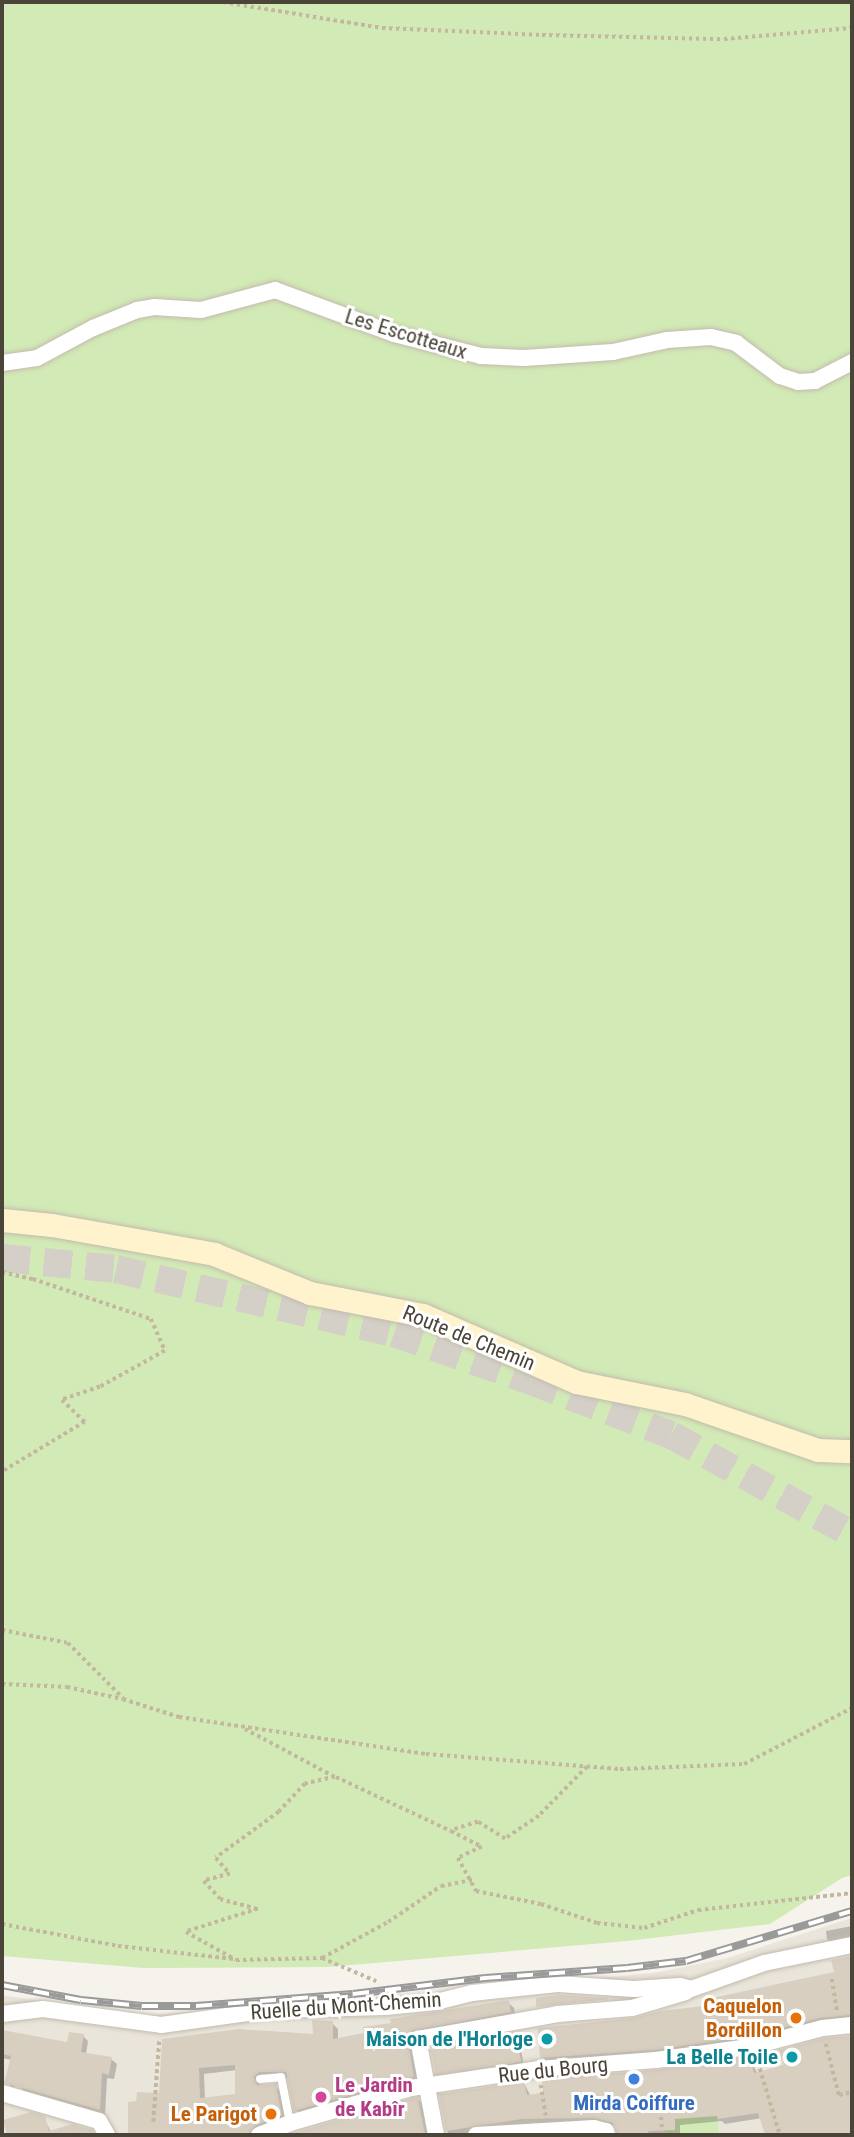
<!DOCTYPE html>
<html>
<head>
<meta charset="utf-8">
<style>
	body { margin:0 }
	#map { position:relative; width:854px; height:2137px; overflow:hidden; background:#f6f3ec; font-family:"Roboto Condensed",sans-serif }
	div>[style] { position:absolute }
	[style*='--x'] { left:calc(var(--x)*1px); top:calc(var(--y)*1px); width:calc(var(--w)*1px); rotate:calc(var(--a)*1deg) }
	.residential>* { inset:0; background:#eae5da }
	.green>* { inset:0; background:#d2eab5 }
	.shadow>* { inset:0; background:#0003 }
	.building>* { inset:0; background:#d8cfc1; transform-origin:0 0 }
	.highway-tunnel>* { height:28px; margin-top:-14px; transform-origin:0; background:repeating-linear-gradient(90deg,#d4d0c8 0 28px,transparent 0 42px) }
	.path>* { height:3.5px; margin-top:-1.75px; transform-origin:0; background:repeating-linear-gradient(90deg,#c4b79f 0 3.5px,transparent 0 7px) }
	.roads { filter:drop-shadow(0 0 2px #c2bbae) drop-shadow(0 0 2px #c2bbae) }
	.lane>* { height:8px; margin:-4px; padding:0 4px; transform-origin:4px; border-radius:4px; background:#fff }
	.street>* { height:16px; margin:-8px; padding:0 8px; transform-origin:8px; border-radius:8px; background:#fff }
	.secondary>* { height:23px; margin:-11.5px; padding:0 11.5px; transform-origin:11.5px; border-radius:11.5px; background:#fff3cd }
	.rail>* { height:8px; margin-top:-4px; transform-origin:0; background:repeating-linear-gradient(90deg,#fff 0 16px,#9a9a9a 0 32px); box-sizing:border-box; border-block:2px solid #9a9a9a }
	.dots>* { width:19px; height:19px; translate:-50% -50%; box-sizing:border-box; border:4px solid #fff; border-radius:50% }
	span { translate:-50% -50%; white-space:nowrap; text-align:center; line-height:1.15; -webkit-text-stroke:6px #fff; paint-order:stroke }
	.street-label { font-size:21px; color:#4b4439 }
	.food-label { font-size:21px; color:#c56008; font-weight:700 }
	.right { translate:-100% -50%; text-align:right }
	.culture-label { font-size:21px; color:#0d838f; font-weight:700 }
	.hotel-label { font-size:21px; color:#b23c85; font-weight:700 }
	.left { translate:0 -50%; text-align:left }
	.shop-label { font-size:21px; color:#366cbe; font-weight:700 }
	.frame { position:absolute; inset:0; border:4px solid #4b4439; pointer-events:none }
</style>
</head>
<body>
<div id="map">
	<div class="residential">
		<i style="clip-path:polygon(852px 1918px,852px 2135px,2px 2135px,2px 1995px,139px 2016px,573px 1981px,659px 1972px,727px 1958px)"></i>
	</div>
	<div class="green">
		<i style="clip-path:polygon(2px 2px,852px 2px,852px 1875px,842px 1878px,770px 1924px,627px 1941px,328px 1967px,144px 1968px,2px 1956px)"></i>
		<i style="clip-path:polygon(717px 2115px,719px 2135px,666px 2135px,664px 2130px,674px 2118px)"></i>
	</div>
	<div class="shadow">
		<i style="clip-path:polygon(852px 1926px,852px 1942px,833px 1945px,827px 1939px,826px 1931px)"></i>
		<i style="clip-path:polygon(852px 1957px,852px 2020px,758px 2041px,662px 2055px,548px 2063px,542px 2057px,540px 2030px,697px 2010px,836px 1974px,833px 1961px)"></i>
		<i style="clip-path:polygon(560px 1996px,607px 1999px,538px 2006px)"></i>
		<i style="clip-path:polygon(evenodd,508px 2002px,514px 2008px,516px 2017px,417px 2036px,419px 2083px,302px 2116px,296px 2110px,289px 2078px,266px 2078px,259px 2083px,260px 2087px,275px 2086px,281px 2092px,287px 2121px,256px 2135px,130px 2135px,130px 2103px,160px 2095px,164px 2041px,314px 2036px,332px 2023px,338px 2029px,338px 2039px,508px 2002px,237px 2070px,237px 2096px,205px 2100px,204px 2074px,237px 2070px)"></i>
		<i style="clip-path:polygon(2px 2034px,69px 2044px,83px 2036px,88px 2041px,86px 2054px,111px 2059px,117px 2064px,114px 2079px,107px 2078px,105px 2115px,25px 2092px,19px 2086px,12px 2087px,6px 2081px,12px 2060px,2px 2058px)"></i>
		<i style="clip-path:polygon(514px 2034px,519px 2039px,524px 2066px,442px 2078px,437px 2073px)"></i>
		<i style="clip-path:polygon(852px 2037px,852px 2135px,787px 2135px,784px 2129px,762px 2118px,725px 2124px,722px 2121px,680px 2125px,680px 2135px,618px 2135px,617px 2126px,600px 2123px,448px 2135px,441px 2096px,524px 2083px,531px 2097px,657px 2072px,749px 2059px,758px 2074px,785px 2067px,781px 2052px)"></i>
		<i style="clip-path:polygon(418px 2100px,424px 2105px,429px 2135px,297px 2135px)"></i>
		<i style="clip-path:polygon(44px 2118px,51px 2132px,88px 2131px,93px 2135px,9px 2135px,5px 2121px)"></i>
	</div>
	<div class="building">
		<i style="clip-path:polygon(852px 1956px,852px 2015px,820px 2018px,751px 2036px,655px 2050px,540px 2058px,538px 2028px,633px 2018px,660px 2011px,713px 2005px,712px 1998px,834px 1972px,831px 1960px)"></i>
		<i style="clip-path:polygon(560px 1995px,608px 1998px,608px 1999px,536px 2007px,536px 1998px)"></i>
		<i style="clip-path:polygon(evenodd,509px 2000px,511px 2012px,412px 2031px,408px 2041px,414px 2077px,294px 2111px,286px 2072px,259px 2072px,254px 2077px,257px 2085px,276px 2084px,282px 2115px,255px 2126px,249px 2135px,128px 2135px,128px 2102px,136px 2101px,137px 2092px,159px 2093px,162px 2039px,239px 2029px,313px 2034px,312px 2020px,333px 2021px,333px 2039px,364px 2033px,363px 2027px,391px 2023px,390px 2019px,509px 2000px,235px 2065px,235px 2094px,200px 2098px,199px 2068px,235px 2065px)"></i>
		<i style="clip-path:polygon(2px 2030px,67px 2042px,69px 2032px,84px 2034px,81px 2052px,112px 2057px,109px 2075px,102px 2073px,100px 2110px,4px 2083px,11px 2056px,2px 2054px)"></i>
		<i style="left:515px;top:2032px;width:30px;height:86px;rotate:78deg"></i>
		<i style="clip-path:polygon(852px 2036px,852px 2135px,765px 2135px,758px 2113px,718px 2119px,717px 2116px,675px 2119px,675px 2130px,648px 2131px,649px 2135px,617px 2135px,613px 2123px,594px 2118px,522px 2119px,446px 2131px,439px 2094px,524px 2082px,527px 2095px,543px 2093px,542px 2079px,657px 2070px,750px 2057px,754px 2073px,783px 2065px,779px 2050px,825px 2038px)"></i>
		<i style="clip-path:polygon(418px 2098px,425px 2134px,287px 2135px,413px 2098px)"></i>
		<i style="clip-path:polygon(31px 2112px,45px 2116px,49px 2131px,72px 2124px,92px 2130px,94px 2135px,7px 2135px,3px 2120px)"></i>
	</div>
	<div class="highway-tunnel">
		<i style="--x:2;--y:1258;--w:115;--a:5.5"></i>
		<i style="--x:116;--y:1269;--w:285;--a:13"></i>
		<i style="--x:394;--y:1333;--w:145;--a:19.3"></i>
		<i style="--x:531;--y:1381;--w:150;--a:21.1"></i>
		<i style="--x:671;--y:1435;--w:206;--a:28.7"></i>
	</div>
	<div class="path">
		<i style="--x:223;--y:2;--w:161;--a:9.3"></i>
		<i style="--x:382;--y:28;--w:160;--a:2.5"></i>
		<i style="--x:542;--y:35;--w:182;--a:1.3"></i>
		<i style="--x:724;--y:39;--w:128;--a:-4.9"></i>
		<i style="--x:2;--y:1272;--w:32;--a:13"></i>
		<i style="--x:33;--y:1279;--w:125;--a:18.7"></i>
		<i style="--x:151;--y:1319;--w:35;--a:66"></i>
		<i style="--x:165;--y:1351;--w:74;--a:151"></i>
		<i style="--x:100;--y:1387;--w:40;--a:161.1"></i>
		<i style="--x:62;--y:1400;--w:32;--a:44"></i>
		<i style="--x:85;--y:1422;--w:97;--a:148.9"></i>
		<i style="--x:2;--y:1630;--w:67;--a:11.1"></i>
		<i style="--x:68;--y:1643;--w:78;--a:45"></i>
		<i style="--x:2;--y:1684;--w:65;--a:2.6"></i>
		<i style="--x:67;--y:1687;--w:57;--a:12.1"></i>
		<i style="--x:123;--y:1699;--w:59;--a:17.8"></i>
		<i style="--x:179;--y:1717;--w:250;--a:8.5"></i>
		<i style="--x:426;--y:1754;--w:195;--a:4.4"></i>
		<i style="--x:620;--y:1769;--w:124;--a:-2.3"></i>
		<i style="--x:744;--y:1764;--w:122;--a:-27.4"></i>
		<i style="--x:245;--y:1729;--w:102;--a:28.1"></i>
		<i style="--x:335;--y:1777;--w:31;--a:167"></i>
		<i style="--x:305;--y:1784;--w:38;--a:133"></i>
		<i style="--x:279;--y:1812;--w:78;--a:143.9"></i>
		<i style="--x:216;--y:1858;--w:21;--a:49"></i>
		<i style="--x:230;--y:1874;--w:27;--a:165"></i>
		<i style="--x:204;--y:1881;--w:24;--a:48"></i>
		<i style="--x:220;--y:1899;--w:39;--a:15"></i>
		<i style="--x:258;--y:1909;--w:76;--a:162.3"></i>
		<i style="--x:186;--y:1932;--w:57;--a:29.2"></i>
		<i style="--x:236;--y:1960;--w:86;--a:-1.3"></i>
		<i style="--x:322;--y:1958;--w:59;--a:23.1"></i>
		<i style="--x:587;--y:1767;--w:69;--a:134.4"></i>
		<i style="--x:539;--y:1816;--w:41;--a:145.9"></i>
		<i style="--x:505;--y:1839;--w:32;--a:-148"></i>
		<i style="--x:478;--y:1822;--w:28;--a:162"></i>
		<i style="--x:451;--y:1831;--w:35;--a:27"></i>
		<i style="--x:482;--y:1847;--w:26;--a:155"></i>
		<i style="--x:458;--y:1858;--w:38;--a:61"></i>
		<i style="--x:476;--y:1891;--w:66;--a:11.3"></i>
		<i style="--x:541;--y:1904;--w:59;--a:18.7"></i>
		<i style="--x:597;--y:1923;--w:47;--a:6.1"></i>
		<i style="--x:644;--y:1928;--w:57;--a:-18.4"></i>
		<i style="--x:698;--y:1910;--w:155;--a:-6.3"></i>
		<i style="--x:336;--y:1777;--w:127;--a:25.2"></i>
		<i style="--x:2;--y:1924;--w:118;--a:10.7"></i>
		<i style="--x:118;--y:1946;--w:117;--a:6.4"></i>
		<i style="--x:322;--y:1958;--w:75;--a:-28.6"></i>
		<i style="--x:388;--y:1922;--w:64;--a:-34.2"></i>
		<i style="--x:441;--y:1886;--w:32;--a:-11"></i>
		<i style="--x:832;--y:1979;--w:33;--a:81"></i>
		<i style="--x:826;--y:2044;--w:53;--a:75.7"></i>
		<i style="--x:839;--y:2095;--w:13;--a:-13"></i>
		<i style="--x:758;--y:2062;--w:76;--a:73.2"></i>
		<i style="--x:541;--y:2085;--w:31;--a:81"></i>
		<i style="--x:660;--y:2103;--w:32;--a:85"></i>
		<i style="--x:153;--y:2122;--w:81;--a:-85.8"></i>
	</div>
	<div class="roads">
		<div class="lane">
			<i style="--x:260;--y:2079;--w:21;--a:-5"></i>
			<i style="--x:281;--y:2077;--w:47;--a:78.9"></i>
		</div>
		<div class="street">
			<i style="--x:2;--y:363;--w:35;--a:-8"></i>
			<i style="--x:37;--y:358;--w:64;--a:-28.2"></i>
			<i style="--x:93;--y:328;--w:48;--a:-22.2"></i>
			<i style="--x:137;--y:310;--w:17;--a:-10"></i>
			<i style="--x:154;--y:307;--w:47;--a:3.7"></i>
			<i style="--x:201;--y:310;--w:77;--a:-15.1"></i>
			<i style="--x:275;--y:290;--w:127;--a:20.3"></i>
			<i style="--x:394;--y:334;--w:90;--a:14.2"></i>
			<i style="--x:481;--y:356;--w:43;--a:2.7"></i>
			<i style="--x:524;--y:358;--w:89;--a:-3.9"></i>
			<i style="--x:613;--y:352;--w:55;--a:-12.5"></i>
			<i style="--x:667;--y:340;--w:44;--a:-3.9"></i>
			<i style="--x:711;--y:337;--w:26;--a:13"></i>
			<i style="--x:736;--y:343;--w:55;--a:36.9"></i>
			<i style="--x:780;--y:376;--w:19;--a:18"></i>
			<i style="--x:798;--y:382;--w:17;--a:-3"></i>
			<i style="--x:815;--y:381;--w:42;--a:-27.2"></i>
			<i style="--x:2;--y:2014;--w:41;--a:-7"></i>
			<i style="--x:43;--y:2009;--w:119;--a:7.7"></i>
			<i style="--x:161;--y:2025;--w:111;--a:-7.8"></i>
			<i style="--x:271;--y:2010;--w:115;--a:-1.5"></i>
			<i style="--x:386;--y:2007;--w:50;--a:-5.7"></i>
			<i style="--x:436;--y:2002;--w:37;--a:-14"></i>
			<i style="--x:472;--y:1993;--w:86;--a:-6"></i>
			<i style="--x:558;--y:1984;--w:76;--a:3.8"></i>
			<i style="--x:634;--y:1989;--w:46;--a:-3.7"></i>
			<i style="--x:680;--y:1986;--w:11;--a:15"></i>
			<i style="--x:691;--y:1989;--w:77;--a:-19.6"></i>
			<i style="--x:764;--y:1963;--w:90;--a:-11.6"></i>
			<i style="--x:2;--y:2093;--w:101;--a:16.1"></i>
			<i style="--x:99;--y:2121;--w:16;--a:60"></i>
			<i style="--x:259;--y:2135;--w:33;--a:-21"></i>
			<i style="--x:290;--y:2123;--w:126;--a:-16.1"></i>
			<i style="--x:411;--y:2088;--w:128;--a:-8.5"></i>
			<i style="--x:538;--y:2069;--w:118;--a:-4.4"></i>
			<i style="--x:656;--y:2060;--w:99;--a:-8.1"></i>
			<i style="--x:754;--y:2046;--w:71;--a:-14.6"></i>
			<i style="--x:823;--y:2028;--w:29;--a:-6"></i>
			<i style="--x:436;--y:2135;--w:98;--a:-100.6"></i>
			<i style="--x:418;--y:2039;--w:142;--a:-10.1"></i>
			<i style="--x:558;--y:2014;--w:74;--a:-4.6"></i>
			<i style="--x:632;--y:2008;--w:56;--a:-16.5"></i>
			<i style="--x:476;--y:2135;--w:118;--a:-3.4"></i>
			<i style="--x:594;--y:2128;--w:12;--a:14"></i>
			<i style="--x:606;--y:2131;--w:4;--a:76"></i>
		</div>
		<div class="secondary">
			<i style="--x:2;--y:1220;--w:50;--a:5.7"></i>
			<i style="--x:52;--y:1225;--w:165;--a:10.1"></i>
			<i style="--x:214;--y:1254;--w:104;--a:22.1"></i>
			<i style="--x:310;--y:1293;--w:115;--a:11"></i>
			<i style="--x:423;--y:1315;--w:167;--a:23.6"></i>
			<i style="--x:576;--y:1382;--w:111;--a:11.4"></i>
			<i style="--x:685;--y:1404;--w:141;--a:19.1"></i>
			<i style="--x:818;--y:1450;--w:34;--a:2"></i>
		</div>
	</div>
	<div class="rail">
		<i style="--x:2;--y:1985;--w:80;--a:10.8"></i>
		<i style="--x:81;--y:2000;--w:61;--a:5.6"></i>
		<i style="--x:142;--y:2006;--w:54;--a:0"></i>
		<i style="--x:196;--y:2006;--w:157;--a:-4.4"></i>
		<i style="--x:353;--y:1994;--w:133;--a:-6.9"></i>
		<i style="--x:485;--y:1978;--w:142;--a:-4"></i>
		<i style="--x:627;--y:1968;--w:59;--a:-6.8"></i>
		<i style="--x:686;--y:1961;--w:173;--a:-16.8"></i>
	</div>
	<div class="dots">
		<i style="left:796px;top:2018px;background:#e8710a"></i>
		<i style="left:547px;top:2039px;background:#0f9aa8"></i>
		<i style="left:792px;top:2057px;background:#0f9aa8"></i>
		<i style="left:634px;top:2079px;background:#3f7fe0"></i>
		<i style="left:321px;top:2097px;background:#d1479c"></i>
		<i style="left:271px;top:2114px;background:#e8710a"></i>
	</div>
	<div class="street-label">
		<span style="left:406px;top:334px;rotate:17deg">Les Escotteaux</span>
		<span style="left:469px;top:1338px;rotate:22deg">Route de Chemin</span>
		<span style="left:346px;top:2006px;rotate:-4deg">Ruelle du Mont-Chemin</span>
		<span style="left:553px;top:2070px;rotate:-6deg">Rue du Bourg</span>
	</div>
	<div class="food-label">
		<span class="right" style="left:782px;top:2018px">Caquelon<br>Bordillon</span>
		<span class="right" style="left:257px;top:2114px">Le Parigot</span>
	</div>
	<div class="culture-label">
		<span class="right" style="left:533px;top:2039px">Maison de l'Horloge</span>
		<span class="right" style="left:778px;top:2057px">La Belle Toile</span>
	</div>
	<div class="hotel-label">
		<span class="left" style="left:335px;top:2097px">Le Jardin<br>de Kabîr</span>
	</div>
	<div class="shop-label">
		<span style="left:634px;top:2103px">Mirda Coiffure</span>
	</div>
	<div class="frame"></div>
</div>
</body>
</html>
